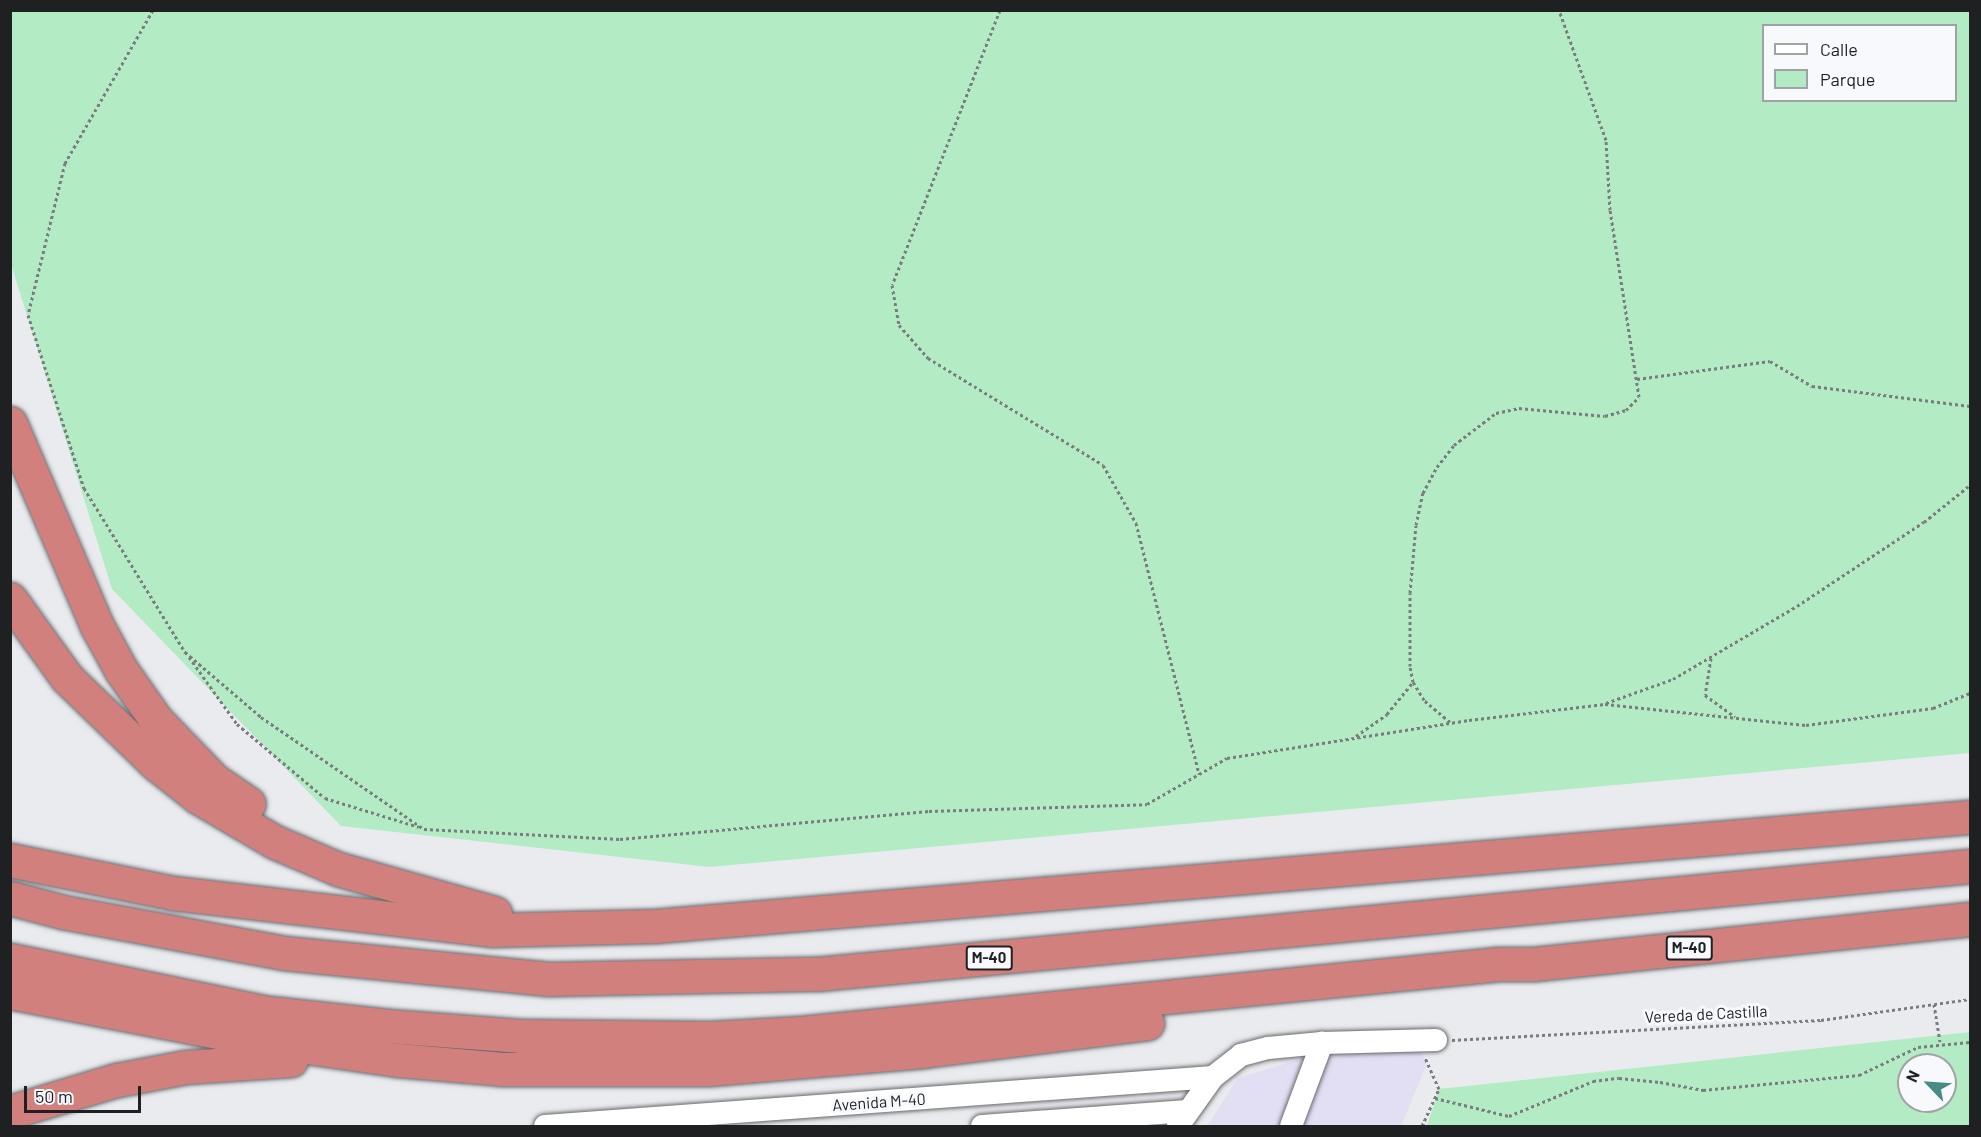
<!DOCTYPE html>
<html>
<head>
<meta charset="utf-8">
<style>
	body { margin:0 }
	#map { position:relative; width:1981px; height:1137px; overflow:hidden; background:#eaebef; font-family:Barlow,sans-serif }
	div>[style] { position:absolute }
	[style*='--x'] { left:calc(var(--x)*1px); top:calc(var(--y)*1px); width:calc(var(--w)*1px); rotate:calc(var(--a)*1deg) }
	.industrial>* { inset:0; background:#e2def4 }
	.green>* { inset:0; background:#b3ebc5 }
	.path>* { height:3px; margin-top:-1.5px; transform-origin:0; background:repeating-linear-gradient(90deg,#7b7c7e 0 3px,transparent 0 6px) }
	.roads { filter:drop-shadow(0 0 2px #696a6e) drop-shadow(0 0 2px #696a6e) }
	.minor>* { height:22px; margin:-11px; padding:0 11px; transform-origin:11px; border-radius:11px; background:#fff }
	.highway>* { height:33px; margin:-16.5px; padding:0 16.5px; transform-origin:16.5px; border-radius:16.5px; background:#d1807d }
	span { translate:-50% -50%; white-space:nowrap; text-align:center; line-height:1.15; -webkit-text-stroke:6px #f7f9fd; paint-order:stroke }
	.shield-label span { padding:2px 4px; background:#f7f9fd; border:2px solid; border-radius:4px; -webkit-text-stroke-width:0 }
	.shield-label { font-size:15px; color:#1f2021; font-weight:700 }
	.street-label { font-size:16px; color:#1f2021 }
	.frame { position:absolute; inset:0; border:12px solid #1f2021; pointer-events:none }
	.legend { position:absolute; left:1762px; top:24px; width:195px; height:78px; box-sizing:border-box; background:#f7f9fd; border:2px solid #a1a2a5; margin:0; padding:8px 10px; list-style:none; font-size:18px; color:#1f2021 }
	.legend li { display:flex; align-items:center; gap:12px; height:30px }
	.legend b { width:30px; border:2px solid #a1a2a5 }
	.north { position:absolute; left:1897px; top:1053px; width:60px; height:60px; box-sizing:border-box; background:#f7f9fd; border:2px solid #a1a2a5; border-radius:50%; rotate:295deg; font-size:16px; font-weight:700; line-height:24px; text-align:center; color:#1f2021 }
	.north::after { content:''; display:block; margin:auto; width:21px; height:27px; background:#468c84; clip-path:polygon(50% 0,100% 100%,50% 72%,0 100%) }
	.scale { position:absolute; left:24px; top:1086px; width:117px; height:27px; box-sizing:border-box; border:3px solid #1f2021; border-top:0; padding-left:8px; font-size:18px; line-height:21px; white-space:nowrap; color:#1f2021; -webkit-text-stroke:4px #f7f9fd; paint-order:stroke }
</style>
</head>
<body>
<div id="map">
	<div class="industrial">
		<i style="clip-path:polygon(1419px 1048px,1427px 1064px,1401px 1126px,1207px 1126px,1238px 1078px,1323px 1052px)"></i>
	</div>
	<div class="green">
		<i style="clip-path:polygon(evenodd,10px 11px,1970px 11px,1970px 753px,709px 867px,341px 826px,112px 589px,11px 264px,10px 11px,1764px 26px,1956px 26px,1956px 100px,1764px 100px,1764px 26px)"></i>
		<i style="clip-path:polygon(evenodd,1970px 1032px,1970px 1126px,1427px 1126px,1439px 1089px,1970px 1032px,1909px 1065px,1945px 1065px,1945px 1101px,1909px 1101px,1909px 1065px)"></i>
	</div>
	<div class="path">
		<i style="--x:153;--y:10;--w:177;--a:119.9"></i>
		<i style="--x:65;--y:163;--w:156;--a:103.7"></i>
		<i style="--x:28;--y:315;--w:182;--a:72.1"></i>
		<i style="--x:84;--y:488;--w:193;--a:58.4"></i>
		<i style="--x:185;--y:652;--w:100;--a:40.5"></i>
		<i style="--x:261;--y:717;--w:198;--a:34.5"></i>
		<i style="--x:424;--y:829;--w:196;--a:2.9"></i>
		<i style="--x:620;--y:839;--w:310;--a:-5.2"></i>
		<i style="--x:929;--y:811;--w:218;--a:-1.8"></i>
		<i style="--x:1147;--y:804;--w:92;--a:-29.9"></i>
		<i style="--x:1227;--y:758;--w:245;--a:-8.9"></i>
		<i style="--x:1469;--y:720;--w:137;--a:-6.7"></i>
		<i style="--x:1605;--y:704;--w:202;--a:6"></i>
		<i style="--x:1806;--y:725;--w:128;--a:-7.6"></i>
		<i style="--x:1933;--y:708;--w:40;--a:-22"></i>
		<i style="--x:1000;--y:10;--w:295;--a:111.4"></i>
		<i style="--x:892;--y:285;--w:41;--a:80.1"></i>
		<i style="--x:899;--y:325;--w:44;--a:48.7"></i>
		<i style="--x:928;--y:358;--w:205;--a:31.4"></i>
		<i style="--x:1103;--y:465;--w:67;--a:60.4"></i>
		<i style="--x:1136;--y:523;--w:259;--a:75.9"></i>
		<i style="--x:1637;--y:379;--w:134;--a:-7.7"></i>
		<i style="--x:1770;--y:361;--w:49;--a:30.8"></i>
		<i style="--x:1812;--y:386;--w:159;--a:7.2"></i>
		<i style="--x:189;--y:657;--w:82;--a:54.4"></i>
		<i style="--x:237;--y:724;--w:115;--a:40.1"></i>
		<i style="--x:325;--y:798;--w:98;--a:17.1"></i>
		<i style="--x:1711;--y:658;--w:37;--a:99"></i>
		<i style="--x:1705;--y:695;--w:37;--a:36"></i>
		<i style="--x:1606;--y:703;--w:71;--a:-19.7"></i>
		<i style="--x:1673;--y:679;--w:144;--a:-30.5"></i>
		<i style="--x:1797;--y:606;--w:152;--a:-33.5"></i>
		<i style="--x:1924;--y:522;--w:59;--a:-38.8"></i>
		<i style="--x:1450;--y:722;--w:34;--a:-140"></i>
		<i style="--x:1424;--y:700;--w:21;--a:-121"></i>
		<i style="--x:1413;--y:682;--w:16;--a:-101"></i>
		<i style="--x:1410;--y:666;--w:73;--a:-90"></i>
		<i style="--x:1410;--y:593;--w:68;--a:-85"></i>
		<i style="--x:1416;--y:525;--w:33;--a:-78"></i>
		<i style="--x:1423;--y:493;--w:30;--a:-62"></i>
		<i style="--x:1437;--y:467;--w:28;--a:-52"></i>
		<i style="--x:1454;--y:445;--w:53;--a:-37.3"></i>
		<i style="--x:1496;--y:413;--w:24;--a:-12"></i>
		<i style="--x:1519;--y:408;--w:86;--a:5.3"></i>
		<i style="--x:1605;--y:416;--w:22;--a:-16"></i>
		<i style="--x:1626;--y:410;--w:18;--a:-45"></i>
		<i style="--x:1639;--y:397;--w:189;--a:-98.8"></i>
		<i style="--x:1610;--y:210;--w:70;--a:-93.3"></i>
		<i style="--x:1606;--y:140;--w:138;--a:-109.9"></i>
		<i style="--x:1356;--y:736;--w:38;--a:-35"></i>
		<i style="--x:1387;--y:714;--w:41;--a:-50.9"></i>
		<i style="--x:1934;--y:1004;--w:38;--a:81"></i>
		<i style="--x:1452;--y:1040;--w:370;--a:-3.1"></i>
		<i style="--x:1821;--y:1020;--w:150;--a:-8"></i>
		<i style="--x:1435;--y:1098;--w:76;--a:13.7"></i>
		<i style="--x:1509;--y:1116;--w:91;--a:-22.6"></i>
		<i style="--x:1593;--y:1081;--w:26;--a:-7"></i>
		<i style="--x:1619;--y:1078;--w:41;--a:5.6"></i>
		<i style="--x:1660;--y:1082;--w:44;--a:10.5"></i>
		<i style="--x:1703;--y:1090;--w:157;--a:-5.5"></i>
		<i style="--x:1859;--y:1075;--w:65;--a:-25.4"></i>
		<i style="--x:1918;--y:1047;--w:52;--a:-5.5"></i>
		<i style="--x:1422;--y:1126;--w:41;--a:-65.3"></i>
		<i style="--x:1439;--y:1089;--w:34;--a:-114"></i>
	</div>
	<div class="roads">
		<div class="minor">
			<i style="--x:545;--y:1126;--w:670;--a:-4.2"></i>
			<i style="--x:982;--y:1126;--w:206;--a:-4.2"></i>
			<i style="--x:1178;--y:1126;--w:60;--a:-54.5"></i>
			<i style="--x:1213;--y:1077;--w:36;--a:-38"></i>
			<i style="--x:1241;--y:1055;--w:28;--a:-15"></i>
			<i style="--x:1268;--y:1048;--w:54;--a:-5.3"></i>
			<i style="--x:1322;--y:1043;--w:114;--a:-1.5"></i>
			<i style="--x:1291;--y:1126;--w:89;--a:-69.5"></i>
		</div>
		<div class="highway">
			<i style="--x:10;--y:423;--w:221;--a:66.8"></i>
			<i style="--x:97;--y:626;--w:50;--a:61.4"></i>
			<i style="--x:121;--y:670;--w:61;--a:55"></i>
			<i style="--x:156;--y:720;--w:83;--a:46"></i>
			<i style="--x:214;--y:780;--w:42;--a:34.4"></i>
			<i style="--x:10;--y:599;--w:97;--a:54.2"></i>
			<i style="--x:67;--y:678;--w:122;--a:44"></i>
			<i style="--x:155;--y:763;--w:55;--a:38.3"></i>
			<i style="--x:198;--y:797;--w:89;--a:30.3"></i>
			<i style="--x:275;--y:842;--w:69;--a:23.2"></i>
			<i style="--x:338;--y:869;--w:163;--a:15.7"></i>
			<i style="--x:10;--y:860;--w:166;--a:11.4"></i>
			<i style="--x:173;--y:893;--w:321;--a:6.6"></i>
			<i style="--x:492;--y:930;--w:163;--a:-1.4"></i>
			<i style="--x:655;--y:926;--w:1320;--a:-4.74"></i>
			<i style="--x:10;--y:898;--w:55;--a:14.8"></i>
			<i style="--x:63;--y:912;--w:225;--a:10.5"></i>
			<i style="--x:284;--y:953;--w:264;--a:5.6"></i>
			<i style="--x:547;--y:979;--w:270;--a:-1.1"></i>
			<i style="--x:817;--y:974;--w:1158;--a:-5.35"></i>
			<i style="--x:10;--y:960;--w:264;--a:11.6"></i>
			<i style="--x:269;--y:1013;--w:120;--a:6.2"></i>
			<i style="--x:388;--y:1026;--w:132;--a:4.3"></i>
			<i style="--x:520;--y:1036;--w:190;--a:0.6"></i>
			<i style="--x:710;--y:1038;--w:91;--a:-3.1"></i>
			<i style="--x:801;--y:1033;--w:701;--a:-5.65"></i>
			<i style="--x:1499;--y:964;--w:35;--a:0"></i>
			<i style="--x:1534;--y:964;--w:438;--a:-5.9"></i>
			<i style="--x:10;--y:992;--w:254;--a:10.9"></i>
			<i style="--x:259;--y:1040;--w:140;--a:8.2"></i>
			<i style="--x:398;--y:1060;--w:104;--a:4.9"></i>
			<i style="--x:502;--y:1069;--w:207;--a:0"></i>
			<i style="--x:709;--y:1069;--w:215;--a:-4.8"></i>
			<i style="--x:923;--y:1051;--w:226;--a:-7.1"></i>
			<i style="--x:10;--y:1112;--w:112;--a:-16.7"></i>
			<i style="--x:117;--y:1080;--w:70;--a:-10.7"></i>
			<i style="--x:186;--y:1067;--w:105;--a:-3.8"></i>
		</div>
	</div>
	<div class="shield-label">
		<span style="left:1689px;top:948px">M-40</span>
		<span style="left:989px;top:958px">M-40</span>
	</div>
	<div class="street-label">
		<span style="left:1706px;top:1014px;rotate:-3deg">Vereda de Castilla</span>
		<span style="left:879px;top:1102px;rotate:-4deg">Avenida M-40</span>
	</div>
	<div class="frame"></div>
	<ul class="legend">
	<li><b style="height:8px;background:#fff"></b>Calle</li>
	<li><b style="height:16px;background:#b3ebc5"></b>Parque</li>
	</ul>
	<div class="north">N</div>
	<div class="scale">50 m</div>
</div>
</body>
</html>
